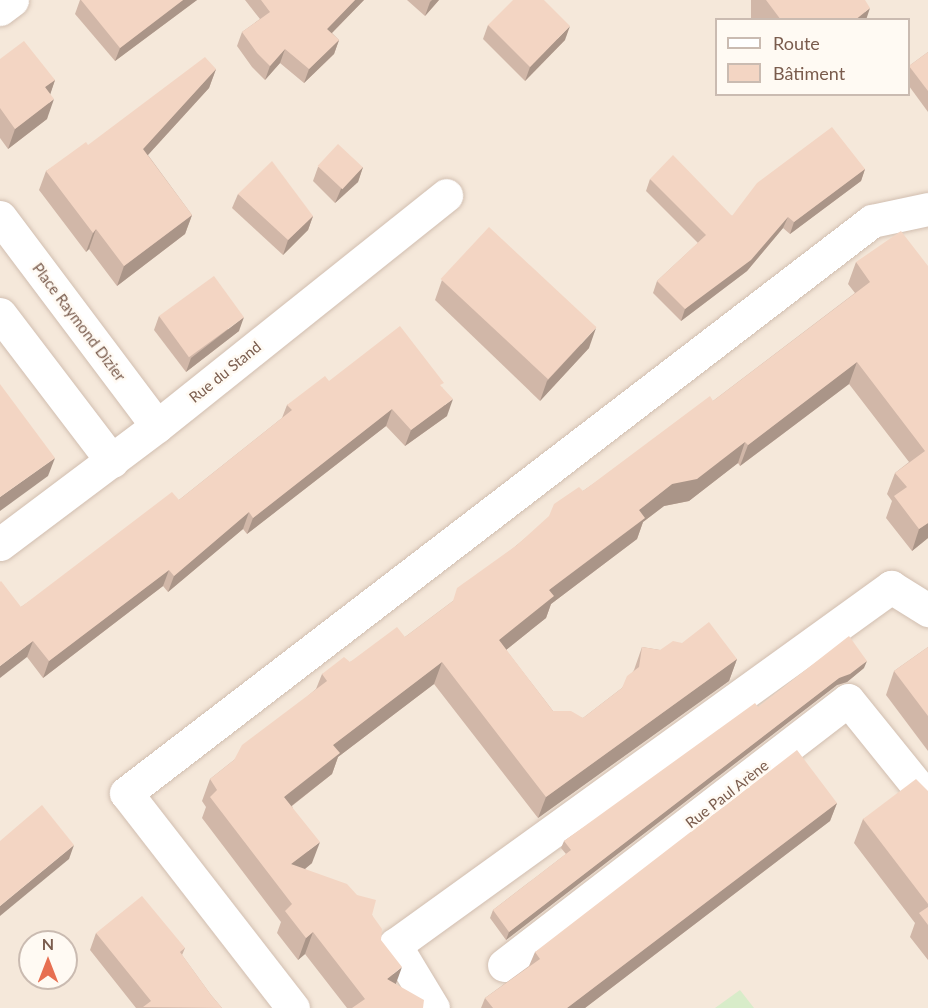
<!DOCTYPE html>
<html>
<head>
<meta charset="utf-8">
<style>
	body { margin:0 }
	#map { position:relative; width:928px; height:1008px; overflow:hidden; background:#fdf6ec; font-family:Lato,sans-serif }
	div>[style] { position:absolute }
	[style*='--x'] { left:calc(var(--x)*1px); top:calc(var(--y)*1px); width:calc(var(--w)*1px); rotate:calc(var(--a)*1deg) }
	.residential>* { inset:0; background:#f5e8da }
	.green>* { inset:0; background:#d8ecc9 }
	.roads { filter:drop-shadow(0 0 2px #d1beb0) drop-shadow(0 0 2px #d1beb0) }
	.minor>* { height:33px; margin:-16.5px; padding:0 16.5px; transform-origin:16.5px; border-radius:16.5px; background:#fff }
	.wall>* { inset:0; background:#d1b7a8; transform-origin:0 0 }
	.shaded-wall>* { inset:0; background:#aa9588 }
	.building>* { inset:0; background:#f3d5c3; transform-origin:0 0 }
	span { translate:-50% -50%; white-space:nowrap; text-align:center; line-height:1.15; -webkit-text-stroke:5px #fffaf3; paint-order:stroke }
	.street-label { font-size:15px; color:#7a5c4d }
	.legend { position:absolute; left:715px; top:18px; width:195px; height:78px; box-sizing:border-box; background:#fffaf3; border:2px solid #cabbb1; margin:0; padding:8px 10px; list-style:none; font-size:18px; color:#7a5c4d }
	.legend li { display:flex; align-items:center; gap:12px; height:30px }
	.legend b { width:30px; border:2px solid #cabbb1 }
	.north { position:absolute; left:18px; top:930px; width:60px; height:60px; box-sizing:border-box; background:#fffaf3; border:2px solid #cabbb1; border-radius:50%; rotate:0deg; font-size:16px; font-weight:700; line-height:24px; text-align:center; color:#7a5c4d }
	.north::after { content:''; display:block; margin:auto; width:21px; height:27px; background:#e76f51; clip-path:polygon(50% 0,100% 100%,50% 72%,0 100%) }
</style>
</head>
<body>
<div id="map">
	<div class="residential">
		<i style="clip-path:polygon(evenodd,0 0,928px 0,928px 1008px,0 1008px,0 0,716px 20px,908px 20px,908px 94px,716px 94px,716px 20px,0 0,30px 942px,66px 942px,66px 978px,30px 978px,30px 942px)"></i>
	</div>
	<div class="green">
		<i style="clip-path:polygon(740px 990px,754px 1008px,715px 1008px)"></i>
	</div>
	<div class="roads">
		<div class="minor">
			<i style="--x:0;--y:9;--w:15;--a:-37"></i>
			<i style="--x:0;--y:217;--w:261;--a:53.1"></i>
			<i style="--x:0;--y:314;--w:185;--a:52.7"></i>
			<i style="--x:0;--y:544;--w:196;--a:-36.9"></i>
			<i style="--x:157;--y:426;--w:370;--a:-38.6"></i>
			<i style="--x:504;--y:965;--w:434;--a:-37.6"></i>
			<i style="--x:848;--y:700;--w:127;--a:51.1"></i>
			<i style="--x:293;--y:1008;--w:272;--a:-127.8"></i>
			<i style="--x:126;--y:793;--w:940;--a:-37.48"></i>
			<i style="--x:872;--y:221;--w:57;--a:-12.1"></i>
			<i style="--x:433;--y:1008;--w:74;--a:-121.1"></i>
			<i style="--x:395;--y:945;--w:612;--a:-35.82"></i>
			<i style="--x:891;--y:587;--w:44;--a:31.9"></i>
		</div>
	</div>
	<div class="wall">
		<i style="clip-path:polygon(80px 0,197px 0,115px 61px,75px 14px)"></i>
		<i style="clip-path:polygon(245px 0,364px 0,332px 33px,339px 40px,334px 54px,304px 83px,280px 63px,265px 80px,252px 67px,237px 46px,242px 32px,260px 19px)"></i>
		<i style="clip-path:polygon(407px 0,439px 0,425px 16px)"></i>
		<i style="left:751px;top:0;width:114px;height:25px"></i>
		<i style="clip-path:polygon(488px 25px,565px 40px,525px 81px,483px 39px)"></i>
		<i style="clip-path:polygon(928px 52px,928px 112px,909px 86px,909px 66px)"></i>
		<i style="clip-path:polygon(0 59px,55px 80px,50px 94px,47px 119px,8px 149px,0 138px)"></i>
		<i style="clip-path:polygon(216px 69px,209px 88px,148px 155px,192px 215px,185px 234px,117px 286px,89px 249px,86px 252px,39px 190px,46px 171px)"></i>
		<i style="clip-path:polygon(318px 167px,363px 167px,358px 182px,335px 203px,313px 181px)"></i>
		<i style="clip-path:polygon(865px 169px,861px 181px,790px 234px,783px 228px,747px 271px,681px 321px,653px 293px,657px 281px,698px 243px,646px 191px,650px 179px,732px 216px)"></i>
		<i style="clip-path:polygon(238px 194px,313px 216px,308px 230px,283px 255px,232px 208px)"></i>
		<i style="clip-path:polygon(856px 262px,928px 266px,928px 538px,912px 551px,886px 518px,892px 501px,887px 494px,895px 473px,909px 462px,849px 384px,740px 466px,738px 463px,689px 501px,664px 506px,643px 522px,637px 539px,551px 604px,546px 618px,506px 650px,553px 711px,583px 718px,622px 688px,634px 670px,642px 647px,660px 650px,737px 659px,729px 681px,538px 818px,434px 684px,338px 757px,332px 774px,292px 806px,312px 863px,305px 869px,372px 915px,396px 984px,423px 1008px,347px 1008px,305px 954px,298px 960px,277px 933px,281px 922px,202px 818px,206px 807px,202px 801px,210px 779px,234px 760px,316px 689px,322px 674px,350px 662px,405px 637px,453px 601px,517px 545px,583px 491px,713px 401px,855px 293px,848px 284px)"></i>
		<i style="clip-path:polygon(442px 280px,589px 348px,540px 401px,435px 300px)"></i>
		<i style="clip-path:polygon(159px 316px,239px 331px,186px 372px,154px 330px)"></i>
		<i style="clip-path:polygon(329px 381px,442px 387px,447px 416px,405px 446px,386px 426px,247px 534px,243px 529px,168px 592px,163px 586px,43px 678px,27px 657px,21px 607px,179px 500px,282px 418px,287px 405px)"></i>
		<i style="clip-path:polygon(928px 647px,928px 751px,886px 695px,894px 671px)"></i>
		<i style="clip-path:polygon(864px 668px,847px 682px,837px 685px,506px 940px,490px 918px,493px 910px,566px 854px,561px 848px,564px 841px,758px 707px)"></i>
		<i style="clip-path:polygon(928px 791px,928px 960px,910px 937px,915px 923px,854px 843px,863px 819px)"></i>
		<i style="clip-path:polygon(837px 803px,830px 821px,585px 1008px,481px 1008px,485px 998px,529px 966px,535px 952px)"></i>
		<i style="clip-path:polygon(96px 933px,185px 948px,182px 955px,211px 995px,222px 1008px,136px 1008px,90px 950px)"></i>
	</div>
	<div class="shaded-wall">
		<i style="clip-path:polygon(183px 0,197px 0,115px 61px,120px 48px)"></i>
		<i style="clip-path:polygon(355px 0,364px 0,322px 43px,327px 29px)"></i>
		<i style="clip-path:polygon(432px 0,439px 0,425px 16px,430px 2px)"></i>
		<i style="clip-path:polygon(870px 8px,866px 20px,855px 20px)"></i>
		<i style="clip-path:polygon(570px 26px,565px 40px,525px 81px,530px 67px)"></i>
		<i style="clip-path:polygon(339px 40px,334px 54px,304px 83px,309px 69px)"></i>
		<i style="clip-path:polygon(285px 49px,280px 63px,265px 80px,270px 66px)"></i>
		<i style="clip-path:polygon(216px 69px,209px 88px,136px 168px,143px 149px)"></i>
		<i style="clip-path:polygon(55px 80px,48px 101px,45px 87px)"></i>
		<i style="clip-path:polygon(54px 99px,47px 119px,8px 149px,15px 129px)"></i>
		<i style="clip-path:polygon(363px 167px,358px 182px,335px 203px,341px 189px)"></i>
		<i style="clip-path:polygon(865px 169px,861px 181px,790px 234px,794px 222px)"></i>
		<i style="clip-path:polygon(192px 215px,185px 234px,117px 286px,124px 266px)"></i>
		<i style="clip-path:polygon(313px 216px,308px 230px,283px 255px,288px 240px)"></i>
		<i style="clip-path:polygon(788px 217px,783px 228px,747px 271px,681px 321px,685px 309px)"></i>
		<i style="clip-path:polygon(96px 229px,89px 249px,86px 252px,93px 233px)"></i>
		<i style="clip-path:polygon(244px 317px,239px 331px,186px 372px,191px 358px)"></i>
		<i style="clip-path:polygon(596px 328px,589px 348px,540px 401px,547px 381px)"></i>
		<i style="clip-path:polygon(857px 362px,849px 384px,740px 466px,748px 445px)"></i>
		<i style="clip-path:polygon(453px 399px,447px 416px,405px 446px,411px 430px)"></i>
		<i style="clip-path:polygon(392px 409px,386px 426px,247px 534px,253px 518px)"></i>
		<i style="clip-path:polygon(745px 442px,738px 463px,689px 501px,664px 506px,643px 522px,637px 539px,551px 604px,546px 618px,491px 662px,499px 640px,549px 590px,639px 510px,672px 484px)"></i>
		<i style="clip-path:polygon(55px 458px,48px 476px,0 511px,0 497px)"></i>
		<i style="clip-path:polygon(249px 512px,243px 529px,168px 592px,174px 576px)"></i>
		<i style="clip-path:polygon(928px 523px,928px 538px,912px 551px,919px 529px)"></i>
		<i style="clip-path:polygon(169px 570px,163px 586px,43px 678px,49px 661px)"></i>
		<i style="clip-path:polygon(33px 641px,27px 657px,0 678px,0 666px)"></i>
		<i style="clip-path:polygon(737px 659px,729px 681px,538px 818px,546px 797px)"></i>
		<i style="clip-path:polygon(867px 661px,864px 668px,847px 682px,837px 685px,506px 940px,509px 932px,839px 678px)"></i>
		<i style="clip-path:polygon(442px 662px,434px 684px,338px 757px,332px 774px,276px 818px,284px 797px,333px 745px)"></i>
		<i style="clip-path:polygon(837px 803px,830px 821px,585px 1008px,567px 1008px)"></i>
		<i style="clip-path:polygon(320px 842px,312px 863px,284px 886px,291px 864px)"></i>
		<i style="clip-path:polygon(74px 845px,69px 859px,0 916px,0 906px)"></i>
		<i style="clip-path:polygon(313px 932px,305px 954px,298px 960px,306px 938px)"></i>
		<i style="clip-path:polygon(402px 967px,394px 989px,387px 979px)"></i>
	</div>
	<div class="building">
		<i style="clip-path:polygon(81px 0,183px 0,120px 48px)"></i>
		<i style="clip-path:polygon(261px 0,355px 0,327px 29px,339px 40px,309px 69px,285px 49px,270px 66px,257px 53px,242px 32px,270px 12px)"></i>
		<i style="clip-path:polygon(513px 0,544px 0,570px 26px,530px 67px,488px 25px)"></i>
		<i style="clip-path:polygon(766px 0,865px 0,870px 8px,855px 20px,781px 20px)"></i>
		<i style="clip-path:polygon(24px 41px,55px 80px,45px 87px,54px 99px,15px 129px,0 108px,0 59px)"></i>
		<i style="clip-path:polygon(928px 52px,928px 91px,909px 66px)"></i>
		<i style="clip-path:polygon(205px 57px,216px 69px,143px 149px,192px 215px,124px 266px,96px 229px,93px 233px,46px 171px,86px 142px,88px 145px)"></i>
		<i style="clip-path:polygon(832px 127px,865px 169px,794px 222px,788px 217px,751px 260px,685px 309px,657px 281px,706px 235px,650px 179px,673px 155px,732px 216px,757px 183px)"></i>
		<i style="left:338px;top:144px;width:34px;height:30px;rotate:43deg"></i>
		<i style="clip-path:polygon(272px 161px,313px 216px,288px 240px,238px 194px)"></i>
		<i style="left:489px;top:227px;width:147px;height:71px;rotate:43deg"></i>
		<i style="clip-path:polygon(901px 231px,928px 266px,928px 523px,919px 529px,894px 496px,907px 487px,895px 473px,925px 451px,857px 362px,748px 445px,745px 442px,697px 479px,672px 484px,639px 510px,645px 518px,549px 590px,554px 596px,499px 640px,553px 711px,571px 711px,583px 718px,622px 688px,627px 676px,639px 667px,642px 647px,660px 650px,673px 641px,682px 643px,709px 622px,737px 659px,546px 797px,442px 662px,333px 745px,340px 753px,284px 797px,320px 842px,291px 864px,347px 884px,357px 895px,376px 900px,372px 915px,382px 929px,381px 940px,402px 967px,387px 979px,424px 1000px,423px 1008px,352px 1008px,365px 999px,313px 932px,306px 938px,285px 911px,292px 904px,210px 797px,217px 790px,210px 779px,234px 760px,242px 745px,327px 681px,322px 674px,344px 657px,350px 662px,397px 627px,405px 637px,453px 601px,457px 588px,517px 545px,549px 516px,554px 504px,579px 487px,583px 491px,710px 396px,713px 401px,870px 282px,856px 262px)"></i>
		<i style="left:214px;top:276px;width:51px;height:68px;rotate:54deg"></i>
		<i style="clip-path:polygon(400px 326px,444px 383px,440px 385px,453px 399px,411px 430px,392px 409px,253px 518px,249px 512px,174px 576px,169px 570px,49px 661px,33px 641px,0 666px,0 582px,1px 581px,21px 607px,172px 492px,179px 500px,292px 410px,287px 405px,325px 376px,329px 381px)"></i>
		<i style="clip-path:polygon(0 384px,55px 458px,0 497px)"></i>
		<i style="clip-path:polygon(849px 636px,867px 661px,850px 674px,839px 678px,509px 932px,493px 910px,571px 850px,564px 841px,755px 703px,758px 707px)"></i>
		<i style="clip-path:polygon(928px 647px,928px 716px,894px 671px)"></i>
		<i style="clip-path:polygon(797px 750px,837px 803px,567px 1008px,493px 1008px,485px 998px,540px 959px,535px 952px)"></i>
		<i style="clip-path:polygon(916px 779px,928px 791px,928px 904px,863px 819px)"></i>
		<i style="clip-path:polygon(42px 805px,74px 845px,0 906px,0 841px)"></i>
		<i style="clip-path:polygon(142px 896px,185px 948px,180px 952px,211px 995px,222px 1008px,143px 1007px,151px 1001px,96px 933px)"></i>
		<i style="clip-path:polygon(928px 907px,928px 925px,919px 913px)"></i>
	</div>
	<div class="street-label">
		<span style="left:79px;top:322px;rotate:53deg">Place Raymond Dizier</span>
		<span style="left:225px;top:372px;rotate:-39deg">Rue du Stand</span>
		<span style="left:727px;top:794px;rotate:-38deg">Rue Paul Arène</span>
	</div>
	<ul class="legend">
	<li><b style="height:8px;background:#fff"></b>Route</li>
	<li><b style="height:16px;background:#f3d5c3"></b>Bâtiment</li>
	</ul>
	<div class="north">N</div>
</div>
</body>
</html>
